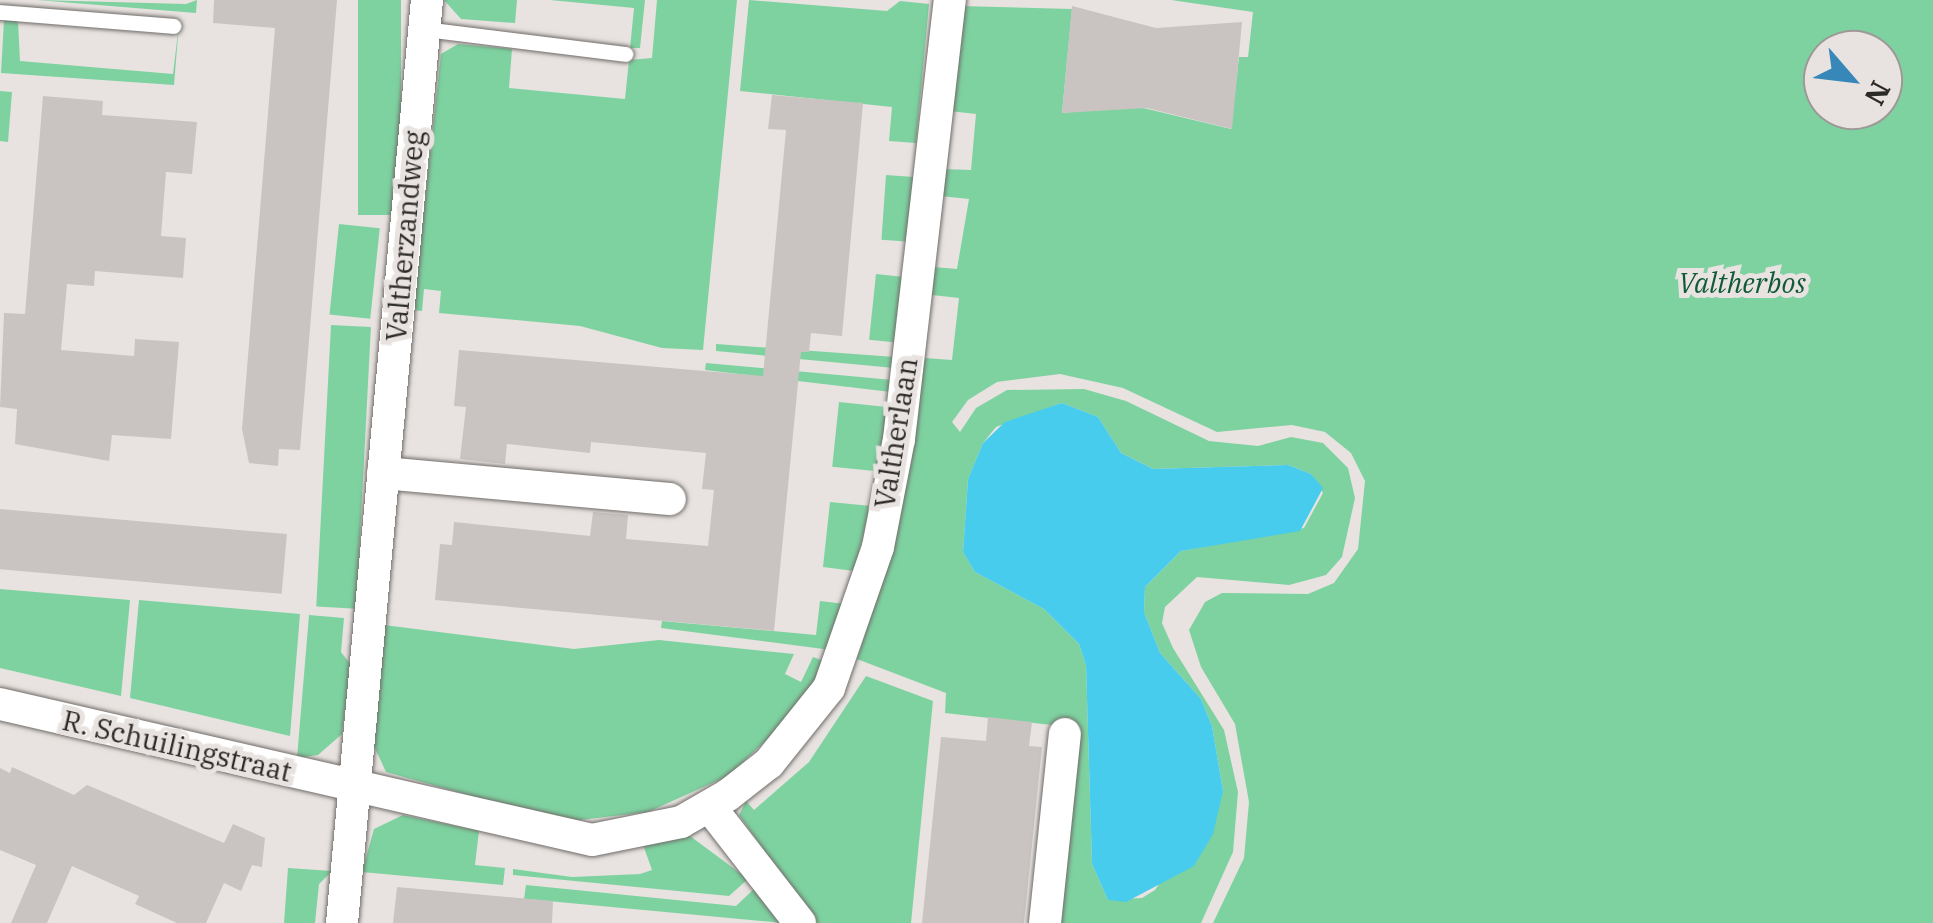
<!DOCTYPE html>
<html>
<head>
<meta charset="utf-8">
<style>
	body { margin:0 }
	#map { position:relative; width:1933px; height:923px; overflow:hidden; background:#e8e3e0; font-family:"IBM Plex Serif",serif }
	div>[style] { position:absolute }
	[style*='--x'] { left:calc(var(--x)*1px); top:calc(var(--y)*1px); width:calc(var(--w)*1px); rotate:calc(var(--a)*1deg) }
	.green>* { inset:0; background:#7ed2a0; transform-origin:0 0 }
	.water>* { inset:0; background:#47cced }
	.building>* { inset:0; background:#c9c4c1; transform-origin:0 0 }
	.roads { filter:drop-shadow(0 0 2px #706c69) drop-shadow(0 0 2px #706c69) }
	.service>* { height:15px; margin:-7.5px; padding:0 7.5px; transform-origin:7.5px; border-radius:7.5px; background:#fff }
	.minor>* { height:32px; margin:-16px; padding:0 16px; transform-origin:16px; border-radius:16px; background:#fff }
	span { translate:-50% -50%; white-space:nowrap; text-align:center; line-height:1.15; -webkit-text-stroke:10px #e8e3e0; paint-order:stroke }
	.street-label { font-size:28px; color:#2c2a29 }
	.park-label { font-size:28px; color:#115a37; font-style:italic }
	.north { position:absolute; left:1803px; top:30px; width:100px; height:100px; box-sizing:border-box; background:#e8e3e0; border:2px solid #9d9997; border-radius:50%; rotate:118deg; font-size:28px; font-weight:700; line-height:40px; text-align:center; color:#2c2a29 }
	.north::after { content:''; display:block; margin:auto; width:35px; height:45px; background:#3887b9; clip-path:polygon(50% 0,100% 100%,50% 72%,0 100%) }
</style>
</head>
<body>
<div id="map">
	<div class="green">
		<i style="clip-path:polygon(37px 0,186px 4px,197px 0,196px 13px)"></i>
		<i style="left:358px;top:0;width:43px;height:215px"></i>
		<i style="clip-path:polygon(444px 0,517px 0,515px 23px,461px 19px)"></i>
		<i style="clip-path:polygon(550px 0,645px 0,640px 48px,630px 48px,634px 8px)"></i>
		<i style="clip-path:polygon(657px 0,737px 0,703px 350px,662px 348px,580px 326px,439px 313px,441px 291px,424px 289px,422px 311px,413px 310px,441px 54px,458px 44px,512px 49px,509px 88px,625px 99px,629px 60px,652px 58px)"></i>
		<i style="clip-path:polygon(749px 0,887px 11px,900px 1px,929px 4px,916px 143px,889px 141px,892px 107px,740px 91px)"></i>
		<i style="clip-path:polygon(evenodd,1171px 0,1933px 0,1933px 923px,1213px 923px,1244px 858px,1249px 802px,1235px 724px,1201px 667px,1189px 630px,1205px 602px,1222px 593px,1308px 594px,1334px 583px,1358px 549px,1365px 481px,1351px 453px,1325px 432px,1292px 425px,1217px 432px,1123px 388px,1060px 374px,997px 382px,968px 400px,952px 422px,960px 432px,976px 408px,1007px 390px,1084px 389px,1126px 401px,1209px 441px,1258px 446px,1291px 437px,1323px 443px,1348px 468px,1355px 498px,1342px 557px,1326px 575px,1289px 585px,1197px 577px,1165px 607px,1162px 623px,1173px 648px,1224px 730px,1238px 792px,1233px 852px,1201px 923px,1057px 923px,1052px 725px,945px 713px,946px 693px,857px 659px,885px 571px,925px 358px,952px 360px,959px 298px,932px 295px,934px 267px,957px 269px,969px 199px,940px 196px,943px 169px,971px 170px,976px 114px,949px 111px,959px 6px,1072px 9px,1062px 113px,1135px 106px,1231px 129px,1239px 57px,1248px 57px,1253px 12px,1171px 0,1823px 50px,1883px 50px,1883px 110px,1823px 110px,1823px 50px,1171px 0,1062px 403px,1098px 417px,1121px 453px,1153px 469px,1288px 465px,1311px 474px,1323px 493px,1304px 528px,1181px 551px,1145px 587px,1144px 612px,1160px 653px,1201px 699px,1212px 726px,1223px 791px,1155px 890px,1142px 898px,1108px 900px,1092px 864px,1086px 665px,1079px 644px,1044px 609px,975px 572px,963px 552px,968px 479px,983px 443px,996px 427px,1062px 403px)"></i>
		<i style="clip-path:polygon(4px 20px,18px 21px,20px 61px,173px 74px,179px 24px,174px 85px,1px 73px)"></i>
		<i style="clip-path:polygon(0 91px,12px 92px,8px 142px,0 141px)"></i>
		<i style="left:886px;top:175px;width:28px;height:65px;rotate:4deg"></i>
		<i style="left:339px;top:224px;width:41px;height:91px;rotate:6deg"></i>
		<i style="left:876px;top:274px;width:28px;height:66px;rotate:6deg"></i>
		<i style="left:331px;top:325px;width:40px;height:282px;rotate:3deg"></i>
		<i style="clip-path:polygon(716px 344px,895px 357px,894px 368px,716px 351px)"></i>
		<i style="clip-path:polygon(706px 363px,893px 380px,891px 392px,705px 370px)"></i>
		<i style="left:839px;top:402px;width:50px;height:65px;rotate:6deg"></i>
		<i style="clip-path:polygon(830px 502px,871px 506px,854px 571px,823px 567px)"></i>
		<i style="clip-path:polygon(0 589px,130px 600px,121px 696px,0 668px)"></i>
		<i style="clip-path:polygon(139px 600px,300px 614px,290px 736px,130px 698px)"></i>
		<i style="clip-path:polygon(820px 601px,845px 604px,831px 650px,661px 628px,662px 621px,816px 635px)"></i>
		<i style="clip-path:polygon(309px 615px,344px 618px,341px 652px,351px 665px,342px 734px,318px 755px,297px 758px)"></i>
		<i style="clip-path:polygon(384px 625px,574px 649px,659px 640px,794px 654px,785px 674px,801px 682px,813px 657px,826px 662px,789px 719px,728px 776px,648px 812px,580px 820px,548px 817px,386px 772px,374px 746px)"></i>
		<i style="clip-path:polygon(866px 676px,933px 701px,911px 923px,816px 923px,739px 815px,746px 801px,754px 810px,809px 762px)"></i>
		<i style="clip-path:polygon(403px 815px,479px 831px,475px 865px,505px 868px,503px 885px,362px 872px,374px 829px)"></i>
		<i style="clip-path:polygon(686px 833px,748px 879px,729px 896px,513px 875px,513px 869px,572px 877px,640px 874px,652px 870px,642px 842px)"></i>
		<i style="clip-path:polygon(288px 868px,332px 871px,319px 884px,315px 923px,284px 923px)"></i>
		<i style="clip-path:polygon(526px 885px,736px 906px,755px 888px,784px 923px,537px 900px,524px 899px)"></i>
	</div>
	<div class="water">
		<i style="clip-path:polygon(1062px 403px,1098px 417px,1121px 453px,1153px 469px,1288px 465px,1311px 474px,1323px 488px,1300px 531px,1181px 551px,1145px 587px,1144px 612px,1160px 653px,1201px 699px,1212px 726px,1223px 791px,1213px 834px,1194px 866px,1126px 902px,1108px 900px,1092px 864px,1086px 665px,1079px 644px,1044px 609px,975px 572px,963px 552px,968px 479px,983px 443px,1005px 422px)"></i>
	</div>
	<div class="building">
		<i style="clip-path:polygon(214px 0,337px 0,300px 450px,279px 449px,278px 466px,249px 463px,242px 429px,275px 28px,213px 23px)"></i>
		<i style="clip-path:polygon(1072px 6px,1156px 28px,1242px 22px,1232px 129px,1147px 108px,1062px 113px)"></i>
		<i style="clip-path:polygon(772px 95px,863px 103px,842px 336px,811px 333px,809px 352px,801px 352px,774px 631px,435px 600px,440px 544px,452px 545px,454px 522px,590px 536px,593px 512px,628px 515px,626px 539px,708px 546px,714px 490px,702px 489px,706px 453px,591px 442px,590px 453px,507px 444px,505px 464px,460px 459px,466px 407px,454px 406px,459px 350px,763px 376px,786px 130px,768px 129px)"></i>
		<i style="clip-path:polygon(43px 96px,103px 101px,102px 115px,197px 122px,192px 174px,166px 172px,161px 236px,186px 238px,183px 278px,95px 271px,94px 286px,67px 284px,61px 350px,134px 356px,135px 339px,179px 342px,171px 439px,112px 435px,109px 461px,15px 444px,17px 409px,0 407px,4px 313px,25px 314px)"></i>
		<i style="left:0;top:509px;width:288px;height:60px;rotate:5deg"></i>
		<i style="clip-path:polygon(988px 717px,1032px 722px,1029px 746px,1042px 747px,1024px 923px,922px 923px,941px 737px,986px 741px)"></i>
		<i style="clip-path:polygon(12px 767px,74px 795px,87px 785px,224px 843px,233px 824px,265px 838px,262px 867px,252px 865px,241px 891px,224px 883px,206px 923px,177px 923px,135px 904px,139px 896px,72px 866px,47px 923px,11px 923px,36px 865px,0 850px,0 768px,10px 773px)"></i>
		<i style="clip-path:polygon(397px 887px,553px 901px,552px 923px,393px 923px)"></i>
	</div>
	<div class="roads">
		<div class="service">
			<i style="--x:0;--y:12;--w:174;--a:4.6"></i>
			<i style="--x:425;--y:29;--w:202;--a:7.1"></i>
		</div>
		<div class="minor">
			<i style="--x:383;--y:473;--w:288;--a:5.2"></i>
			<i style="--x:0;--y:704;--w:607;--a:12.94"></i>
			<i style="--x:592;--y:840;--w:91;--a:-11.4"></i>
			<i style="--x:681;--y:822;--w:54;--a:-29.9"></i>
			<i style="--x:728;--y:795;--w:52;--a:-38"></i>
			<i style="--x:769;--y:763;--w:96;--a:-51.3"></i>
			<i style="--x:829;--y:688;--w:149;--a:-70.8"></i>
			<i style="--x:878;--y:547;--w:110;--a:-79"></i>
			<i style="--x:899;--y:439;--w:442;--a:-83.4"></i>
			<i style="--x:710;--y:807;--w:147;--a:52.2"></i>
			<i style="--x:342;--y:923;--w:927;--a:-84.74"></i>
			<i style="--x:1045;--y:923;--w:190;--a:-84"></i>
		</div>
	</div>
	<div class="street-label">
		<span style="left:405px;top:236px;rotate:-85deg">Valtherzandweg</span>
		<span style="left:896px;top:433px;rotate:-81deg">Valtherlaan</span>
		<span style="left:177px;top:746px;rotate:13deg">R. Schuilingstraat</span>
	</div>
	<div class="park-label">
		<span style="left:1742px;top:283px">Valtherbos</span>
	</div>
	<div class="north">N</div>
</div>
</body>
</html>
